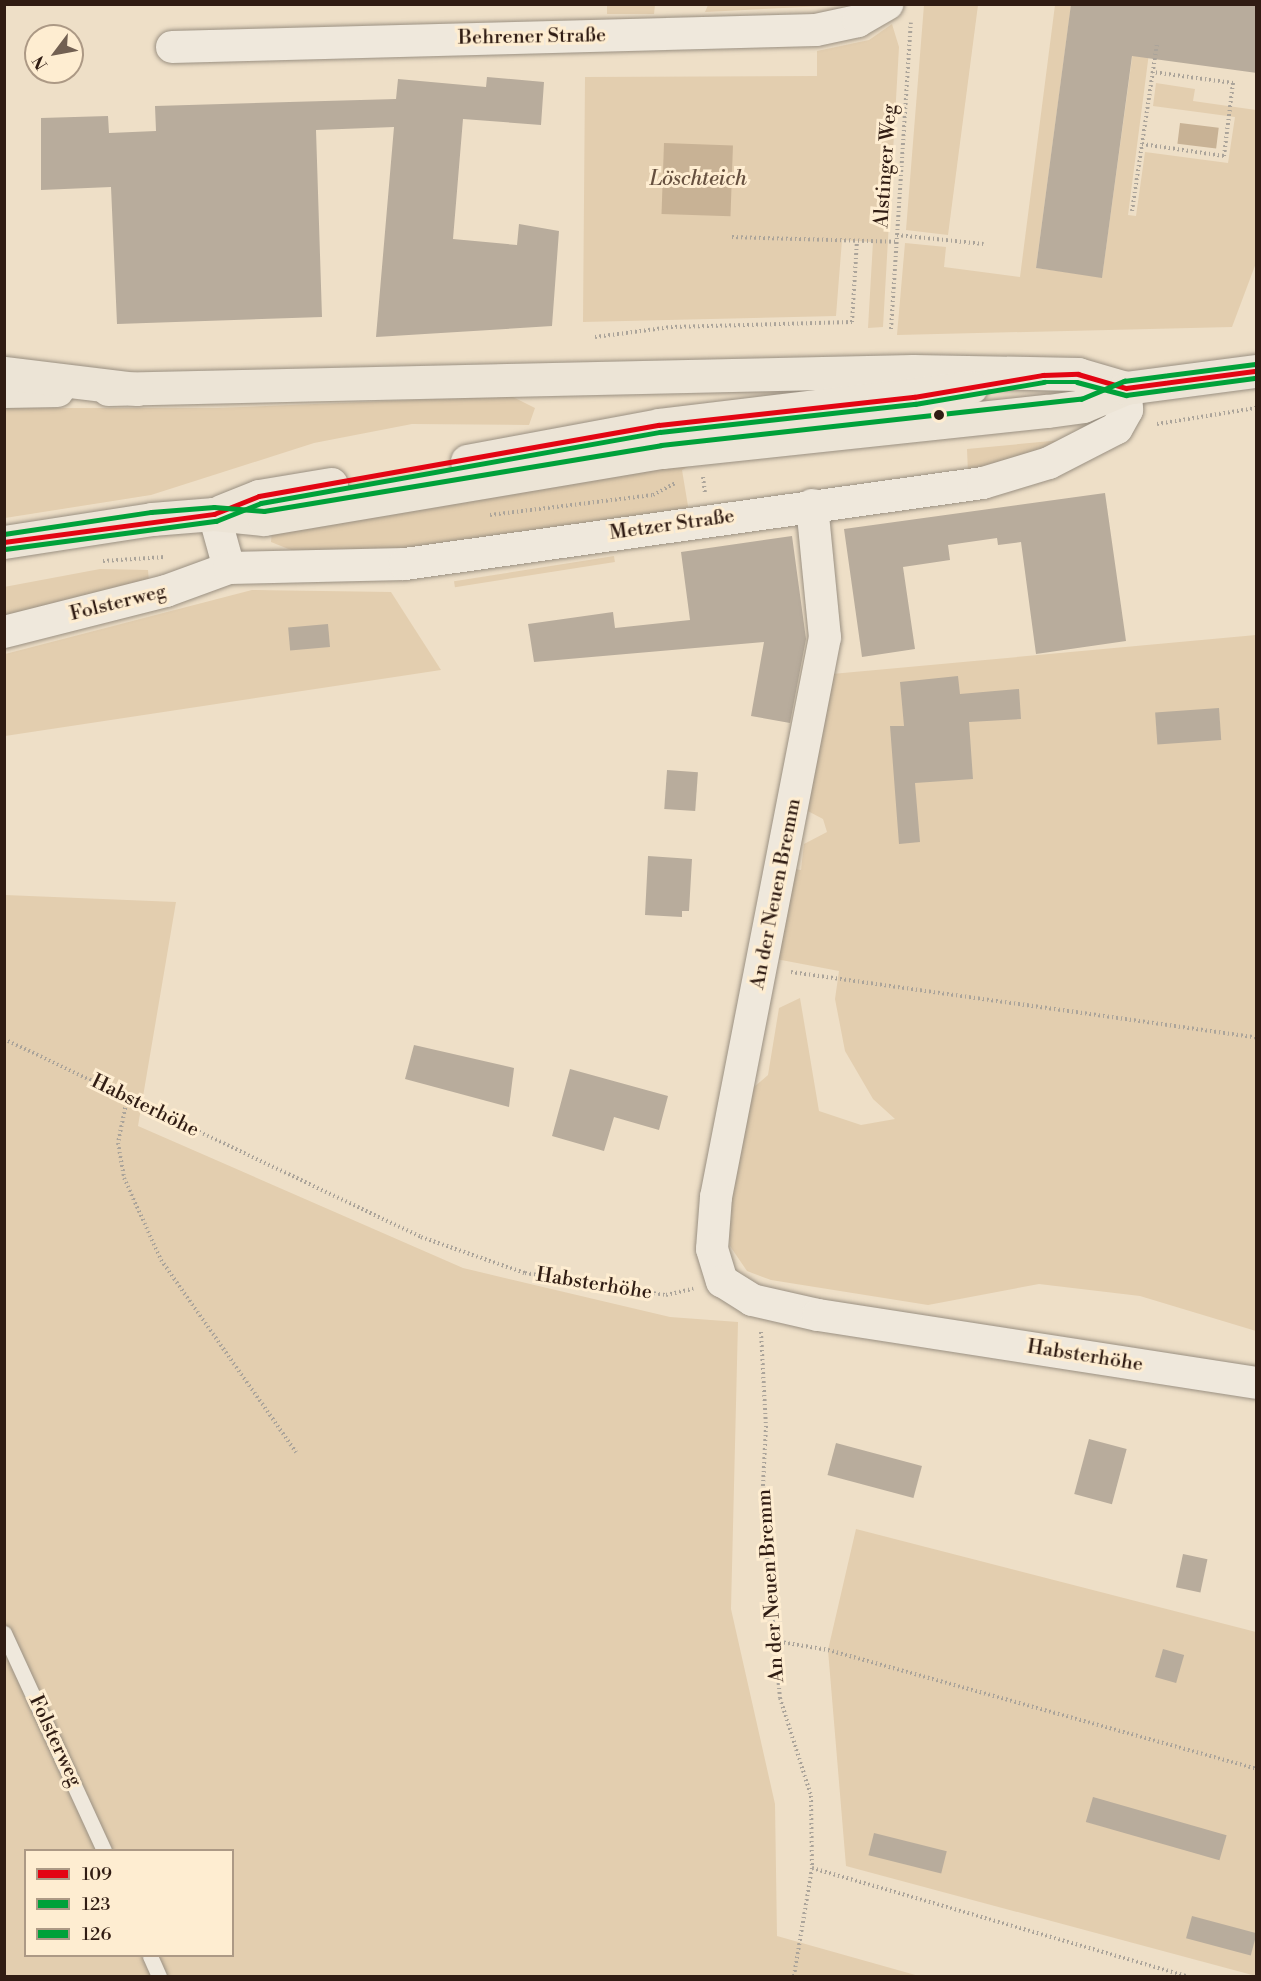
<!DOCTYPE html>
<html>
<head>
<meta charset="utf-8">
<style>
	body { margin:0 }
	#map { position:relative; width:1261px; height:1981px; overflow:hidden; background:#eedfc7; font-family:"Libre Bodoni",serif }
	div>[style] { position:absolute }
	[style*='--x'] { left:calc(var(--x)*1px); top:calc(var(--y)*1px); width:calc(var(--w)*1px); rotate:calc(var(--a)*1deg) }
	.green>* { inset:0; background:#e3ceaf; transform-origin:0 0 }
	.water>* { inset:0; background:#c8b295; transform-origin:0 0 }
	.building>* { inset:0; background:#b8ac9c; transform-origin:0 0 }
	.path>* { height:4px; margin-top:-2px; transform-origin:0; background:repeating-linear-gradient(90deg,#aba49a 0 1.5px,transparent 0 4.5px) }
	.roads { filter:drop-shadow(0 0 2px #9a9082) drop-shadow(0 0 2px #9a9082) }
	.service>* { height:15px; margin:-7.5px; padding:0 7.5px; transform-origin:7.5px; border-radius:7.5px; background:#efe8dc }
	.minor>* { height:32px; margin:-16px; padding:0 16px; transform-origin:16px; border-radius:16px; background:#efe8dc }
	.primary>* { height:33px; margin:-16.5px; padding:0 16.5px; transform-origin:16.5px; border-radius:16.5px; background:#ece4d6 }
	.motorway>* { height:33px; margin:-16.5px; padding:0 16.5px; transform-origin:16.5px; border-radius:16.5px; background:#ece4d6 }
	.bus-1>* { height:4.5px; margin:-2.25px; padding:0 2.25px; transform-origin:2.25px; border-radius:2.25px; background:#e30513 }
	.bus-2>* { height:4.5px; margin:-2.25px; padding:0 2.25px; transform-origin:2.25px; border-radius:2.25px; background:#00a13a }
	.bus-3>* { height:4.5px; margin:-2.25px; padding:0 2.25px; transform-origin:2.25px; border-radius:2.25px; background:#00a13a }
	.dots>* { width:16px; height:16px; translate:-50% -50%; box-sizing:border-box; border:3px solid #feedd1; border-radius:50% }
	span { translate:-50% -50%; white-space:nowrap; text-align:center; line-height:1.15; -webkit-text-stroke:6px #feedd1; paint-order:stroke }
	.street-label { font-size:20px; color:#301c13 }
	.water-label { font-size:21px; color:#66503f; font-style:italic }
	.frame { position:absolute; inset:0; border:6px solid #301c13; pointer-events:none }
	.legend { position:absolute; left:24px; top:1849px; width:210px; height:108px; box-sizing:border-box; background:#feedd1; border:2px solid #ac9985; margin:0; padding:8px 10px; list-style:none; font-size:18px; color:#301c13 }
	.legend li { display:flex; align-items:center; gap:12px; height:30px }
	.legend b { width:30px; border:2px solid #ac9985 }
	.north { position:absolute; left:24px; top:24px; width:60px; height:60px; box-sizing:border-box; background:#feedd1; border:2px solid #ac9985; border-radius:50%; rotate:238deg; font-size:16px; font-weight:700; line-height:24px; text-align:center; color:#301c13 }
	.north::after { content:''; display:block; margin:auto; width:21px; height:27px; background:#726052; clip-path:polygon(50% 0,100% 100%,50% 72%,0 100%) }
</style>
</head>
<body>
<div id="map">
	<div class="green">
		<i style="clip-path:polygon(607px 5px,607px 4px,655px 5px,654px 14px,607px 14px)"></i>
		<i style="clip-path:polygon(708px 5px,708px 4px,843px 5px,705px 12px)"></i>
		<i style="clip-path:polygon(924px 5px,978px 5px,948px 235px,906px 230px)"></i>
		<i style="clip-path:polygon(1055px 5px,1071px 5px,1036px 268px,1102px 277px,1133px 51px,1149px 53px,1128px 215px,1136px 216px,1145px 152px,1228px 163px,1235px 117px,1153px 106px,1156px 83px,1195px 89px,1193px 101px,1256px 110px,1256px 263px,1232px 327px,897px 335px,905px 243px,946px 247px,944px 267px,1020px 277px)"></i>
		<i style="clip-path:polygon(892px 24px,899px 47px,883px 327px,868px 328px,873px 242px,842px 240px,836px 316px,583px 322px,585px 77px,817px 76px,817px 51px,869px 40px)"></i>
		<i style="clip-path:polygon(511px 396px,535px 408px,529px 425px,412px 424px,314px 443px,151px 495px,5px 518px,4px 408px,218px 408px)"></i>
		<i style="clip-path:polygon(1062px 440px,1035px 451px,968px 473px,967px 449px)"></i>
		<i style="clip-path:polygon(694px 464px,682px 470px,689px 512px,407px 550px,296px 552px,271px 542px,272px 530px,281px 523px)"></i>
		<i style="left:614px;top:556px;width:6px;height:162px;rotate:81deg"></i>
		<i style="clip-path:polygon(100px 569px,148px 570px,149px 582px,5px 618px,4px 587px)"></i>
		<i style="clip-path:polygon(252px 590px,391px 592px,441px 670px,5px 736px,5px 654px)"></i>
		<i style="clip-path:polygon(1256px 635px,1256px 1331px,1140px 1296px,1039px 1284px,928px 1305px,771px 1280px,747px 1271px,730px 1246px,728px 1200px,747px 1093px,768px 1075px,779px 1008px,800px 998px,819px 1111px,861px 1125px,895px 1119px,873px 1099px,845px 1051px,835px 999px,839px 971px,776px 959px,789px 868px,801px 870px,804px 844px,827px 832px,823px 819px,804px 809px,832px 674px)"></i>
		<i style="clip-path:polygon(evenodd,5px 895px,176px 902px,138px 1126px,463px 1268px,670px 1317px,738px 1322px,731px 1609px,775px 1804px,777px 1936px,919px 1976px,5px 1976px,5px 895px,26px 1850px,232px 1850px,232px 1956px,26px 1956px,26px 1850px)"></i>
		<i style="clip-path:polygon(856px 1529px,1256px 1632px,1256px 1976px,846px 1866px,828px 1650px)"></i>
	</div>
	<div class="water">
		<i style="left:1180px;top:123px;width:39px;height:21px;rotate:7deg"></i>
		<i style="left:664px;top:143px;width:69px;height:71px;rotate:2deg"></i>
	</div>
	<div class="building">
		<i style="clip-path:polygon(1071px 4px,1257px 4px,1257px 73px,1132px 56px,1102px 278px,1036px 268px)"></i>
		<i style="clip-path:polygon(487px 77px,544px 82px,541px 125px,463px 119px,453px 239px,517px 245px,519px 224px,559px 231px,552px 326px,376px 337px,394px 127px,316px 130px,322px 317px,117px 324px,111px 187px,41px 190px,41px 118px,108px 116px,109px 133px,156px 131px,155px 106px,396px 99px,398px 79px,486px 87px)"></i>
		<i style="clip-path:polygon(1105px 493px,1126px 641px,1036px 654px,1021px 542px,998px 545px,997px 538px,948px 545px,950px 560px,903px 567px,915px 649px,862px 657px,844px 529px)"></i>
		<i style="clip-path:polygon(792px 536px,806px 639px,790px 723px,751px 716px,764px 642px,534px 662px,528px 624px,613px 612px,615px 628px,690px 620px,681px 552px)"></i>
		<i style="left:328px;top:624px;width:23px;height:40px;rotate:85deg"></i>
		<i style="clip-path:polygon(958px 676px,960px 694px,1019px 689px,1021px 719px,969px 722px,973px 779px,915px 783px,920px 842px,899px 844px,890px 726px,904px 726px,900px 682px)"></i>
		<i style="left:1219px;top:708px;width:32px;height:64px;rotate:86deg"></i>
		<i style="left:667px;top:770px;width:31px;height:39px;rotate:4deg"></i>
		<i style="clip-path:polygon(648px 856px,692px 859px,689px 911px,682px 911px,682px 917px,645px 915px)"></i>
		<i style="clip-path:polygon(414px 1045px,514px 1068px,509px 1107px,405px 1079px)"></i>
		<i style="clip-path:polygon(570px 1069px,668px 1096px,659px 1130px,614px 1117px,604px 1151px,552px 1136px)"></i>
		<i style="left:1089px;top:1439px;width:39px;height:57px;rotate:15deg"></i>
		<i style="left:836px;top:1443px;width:89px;height:33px;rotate:15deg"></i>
		<i style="left:1183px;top:1554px;width:25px;height:34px;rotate:12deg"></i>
		<i style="left:1163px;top:1649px;width:22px;height:29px;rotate:16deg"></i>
		<i style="left:1093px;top:1797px;width:139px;height:26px;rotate:16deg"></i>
		<i style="left:874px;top:1833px;width:75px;height:23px;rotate:14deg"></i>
		<i style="left:1192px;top:1916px;width:67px;height:23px;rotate:15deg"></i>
	</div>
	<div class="path">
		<i style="--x:1142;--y:144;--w:83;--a:8.3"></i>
		<i style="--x:1224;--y:156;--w:74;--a:-83"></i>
		<i style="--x:1233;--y:83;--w:81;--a:-172.2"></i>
		<i style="--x:1132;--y:211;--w:169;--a:-81.5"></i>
		<i style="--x:897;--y:235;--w:87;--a:5.9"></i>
		<i style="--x:732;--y:237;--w:164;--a:1.7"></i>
		<i style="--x:891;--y:329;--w:307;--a:-86.3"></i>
		<i style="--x:595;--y:337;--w:77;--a:-7.5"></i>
		<i style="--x:671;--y:327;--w:181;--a:-1.6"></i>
		<i style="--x:852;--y:322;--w:81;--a:-86.5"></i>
		<i style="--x:1157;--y:424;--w:100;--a:-9.2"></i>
		<i style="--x:703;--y:477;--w:16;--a:83"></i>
		<i style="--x:490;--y:515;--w:164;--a:-7"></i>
		<i style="--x:653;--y:495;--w:26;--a:-28"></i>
		<i style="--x:103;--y:561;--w:62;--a:-3.7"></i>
		<i style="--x:791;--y:972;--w:470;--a:8"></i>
		<i style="--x:4;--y:1039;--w:462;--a:25.4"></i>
		<i style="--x:421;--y:1237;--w:110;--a:19.1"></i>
		<i style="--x:525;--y:1273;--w:143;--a:8.9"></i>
		<i style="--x:666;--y:1295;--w:28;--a:-13"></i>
		<i style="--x:127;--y:1099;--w:45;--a:101.6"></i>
		<i style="--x:118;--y:1143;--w:36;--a:80"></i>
		<i style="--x:124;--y:1178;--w:90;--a:65.7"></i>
		<i style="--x:161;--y:1260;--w:235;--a:54.9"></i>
		<i style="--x:761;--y:1332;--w:94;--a:87"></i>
		<i style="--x:766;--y:1426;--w:78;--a:92.9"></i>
		<i style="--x:762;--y:1504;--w:195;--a:84.7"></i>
		<i style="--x:780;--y:1698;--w:103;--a:72.4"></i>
		<i style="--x:811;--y:1796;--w:72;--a:89.2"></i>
		<i style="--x:812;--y:1868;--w:109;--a:99.5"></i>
		<i style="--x:775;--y:1641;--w:54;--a:9.6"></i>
		<i style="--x:828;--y:1650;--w:444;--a:15.5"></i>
		<i style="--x:812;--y:1868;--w:389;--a:16.1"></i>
	</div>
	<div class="roads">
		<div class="service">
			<i style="--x:4;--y:1633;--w:239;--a:65.3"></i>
			<i style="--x:150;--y:1956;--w:22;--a:66"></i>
		</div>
		<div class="minor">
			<i style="--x:172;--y:47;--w:644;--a:-1.51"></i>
			<i style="--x:816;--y:30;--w:43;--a:-12.1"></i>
			<i style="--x:858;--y:21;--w:34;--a:-30"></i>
			<i style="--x:812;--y:505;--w:133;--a:84.4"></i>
			<i style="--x:825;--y:637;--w:571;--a:101.01"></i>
			<i style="--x:716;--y:1197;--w:52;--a:94.4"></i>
			<i style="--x:712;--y:1249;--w:34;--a:73"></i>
			<i style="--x:722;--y:1281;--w:36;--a:32"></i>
			<i style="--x:752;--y:1300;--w:68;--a:12.8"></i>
			<i style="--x:818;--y:1315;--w:443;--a:8.8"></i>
			<i style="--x:214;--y:514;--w:56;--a:74.5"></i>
			<i style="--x:4;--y:632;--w:167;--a:-14.2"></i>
			<i style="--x:166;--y:591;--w:67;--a:-20.1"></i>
			<i style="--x:229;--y:568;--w:176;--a:-1.3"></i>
			<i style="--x:405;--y:564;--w:584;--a:-7.98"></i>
			<i style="--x:983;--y:483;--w:69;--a:-16.9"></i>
			<i style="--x:1049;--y:463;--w:76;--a:-27.2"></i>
			<i style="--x:1117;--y:428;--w:21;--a:-61"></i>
			<i style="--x:1127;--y:410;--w:22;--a:-93"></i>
		</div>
		<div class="primary">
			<i style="--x:108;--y:389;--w:805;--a:-1.28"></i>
			<i style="--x:913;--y:371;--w:165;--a:1"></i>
			<i style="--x:1078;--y:374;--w:50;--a:16.3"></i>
			<i style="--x:4;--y:391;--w:53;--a:-1.1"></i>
			<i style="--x:467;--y:461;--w:195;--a:-10.6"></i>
			<i style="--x:659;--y:425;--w:314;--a:-6.9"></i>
			<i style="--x:221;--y:511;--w:41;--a:-21.5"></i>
			<i style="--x:259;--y:496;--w:73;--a:-9.5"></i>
			<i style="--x:4;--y:542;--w:150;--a:-8.8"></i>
			<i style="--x:152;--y:519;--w:62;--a:-4.6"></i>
			<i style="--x:214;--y:514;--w:50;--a:5.7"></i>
			<i style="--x:264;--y:519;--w:404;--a:-9.6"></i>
			<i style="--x:662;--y:452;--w:388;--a:-6.1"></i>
			<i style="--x:1048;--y:411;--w:35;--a:-8"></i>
			<i style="--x:1083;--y:406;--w:47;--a:-22.7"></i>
			<i style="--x:1126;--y:388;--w:131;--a:-7.5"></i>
		</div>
		<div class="motorway">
			<i style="--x:4;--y:373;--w:134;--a:6.9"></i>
		</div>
	</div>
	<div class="bus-1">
		<i style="--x:4;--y:542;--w:212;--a:-7.6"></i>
		<i style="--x:214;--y:514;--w:48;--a:-21.8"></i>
		<i style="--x:259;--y:496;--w:406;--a:-10.1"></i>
		<i style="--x:659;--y:425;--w:257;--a:-6.3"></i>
		<i style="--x:914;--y:397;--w:131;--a:-9.7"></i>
		<i style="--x:1043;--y:375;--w:35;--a:-2"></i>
		<i style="--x:1078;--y:374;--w:50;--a:16.3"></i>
		<i style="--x:1126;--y:388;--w:131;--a:-7.5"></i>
	</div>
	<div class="bus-2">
		<i style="--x:5;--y:549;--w:213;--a:-7.6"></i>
		<i style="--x:216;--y:521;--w:48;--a:-21.8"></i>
		<i style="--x:261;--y:503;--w:405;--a:-10.1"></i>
		<i style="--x:660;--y:432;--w:257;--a:-6.3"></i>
		<i style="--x:915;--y:404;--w:131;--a:-9.7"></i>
		<i style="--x:1044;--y:382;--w:33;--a:0"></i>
		<i style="--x:1077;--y:382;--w:51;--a:14.9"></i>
		<i style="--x:1126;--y:395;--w:131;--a:-7.5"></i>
	</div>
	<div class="bus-3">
		<i style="--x:4;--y:534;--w:149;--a:-8.5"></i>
		<i style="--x:151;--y:512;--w:63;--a:-4.5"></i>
		<i style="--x:214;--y:507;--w:50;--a:4.6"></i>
		<i style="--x:264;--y:511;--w:402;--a:-9.4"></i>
		<i style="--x:661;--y:445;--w:423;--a:-6.3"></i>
		<i style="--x:1081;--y:399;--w:47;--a:-22.7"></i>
		<i style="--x:1124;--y:381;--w:132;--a:-7.4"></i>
	</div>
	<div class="dots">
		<i style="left:939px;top:415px;background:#301c13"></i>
	</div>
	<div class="street-label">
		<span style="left:532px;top:37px;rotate:-1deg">Behrener Straße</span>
		<span style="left:886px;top:166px;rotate:-86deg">Alstinger Weg</span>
		<span style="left:672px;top:525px;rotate:-8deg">Metzer Straße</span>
		<span style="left:118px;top:603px;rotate:-14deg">Folsterweg</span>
		<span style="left:776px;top:894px;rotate:-79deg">An der Neuen Bremm</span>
		<span style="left:145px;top:1106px;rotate:26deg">Habsterhöhe</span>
		<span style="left:594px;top:1284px;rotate:9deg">Habsterhöhe</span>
		<span style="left:1085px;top:1356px;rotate:9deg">Habsterhöhe</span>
		<span style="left:771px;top:1586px;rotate:-94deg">An der Neuen Bremm</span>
		<span style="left:55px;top:1741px;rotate:65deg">Folsterweg</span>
	</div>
	<div class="water-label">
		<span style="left:698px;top:179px">Löschteich</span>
	</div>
	<div class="frame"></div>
	<ul class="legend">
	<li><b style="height:8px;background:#e30513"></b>109</li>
	<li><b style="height:8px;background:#00a13a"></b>123</li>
	<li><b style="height:8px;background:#00a13a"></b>126</li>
	</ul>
	<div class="north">N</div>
</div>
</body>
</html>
